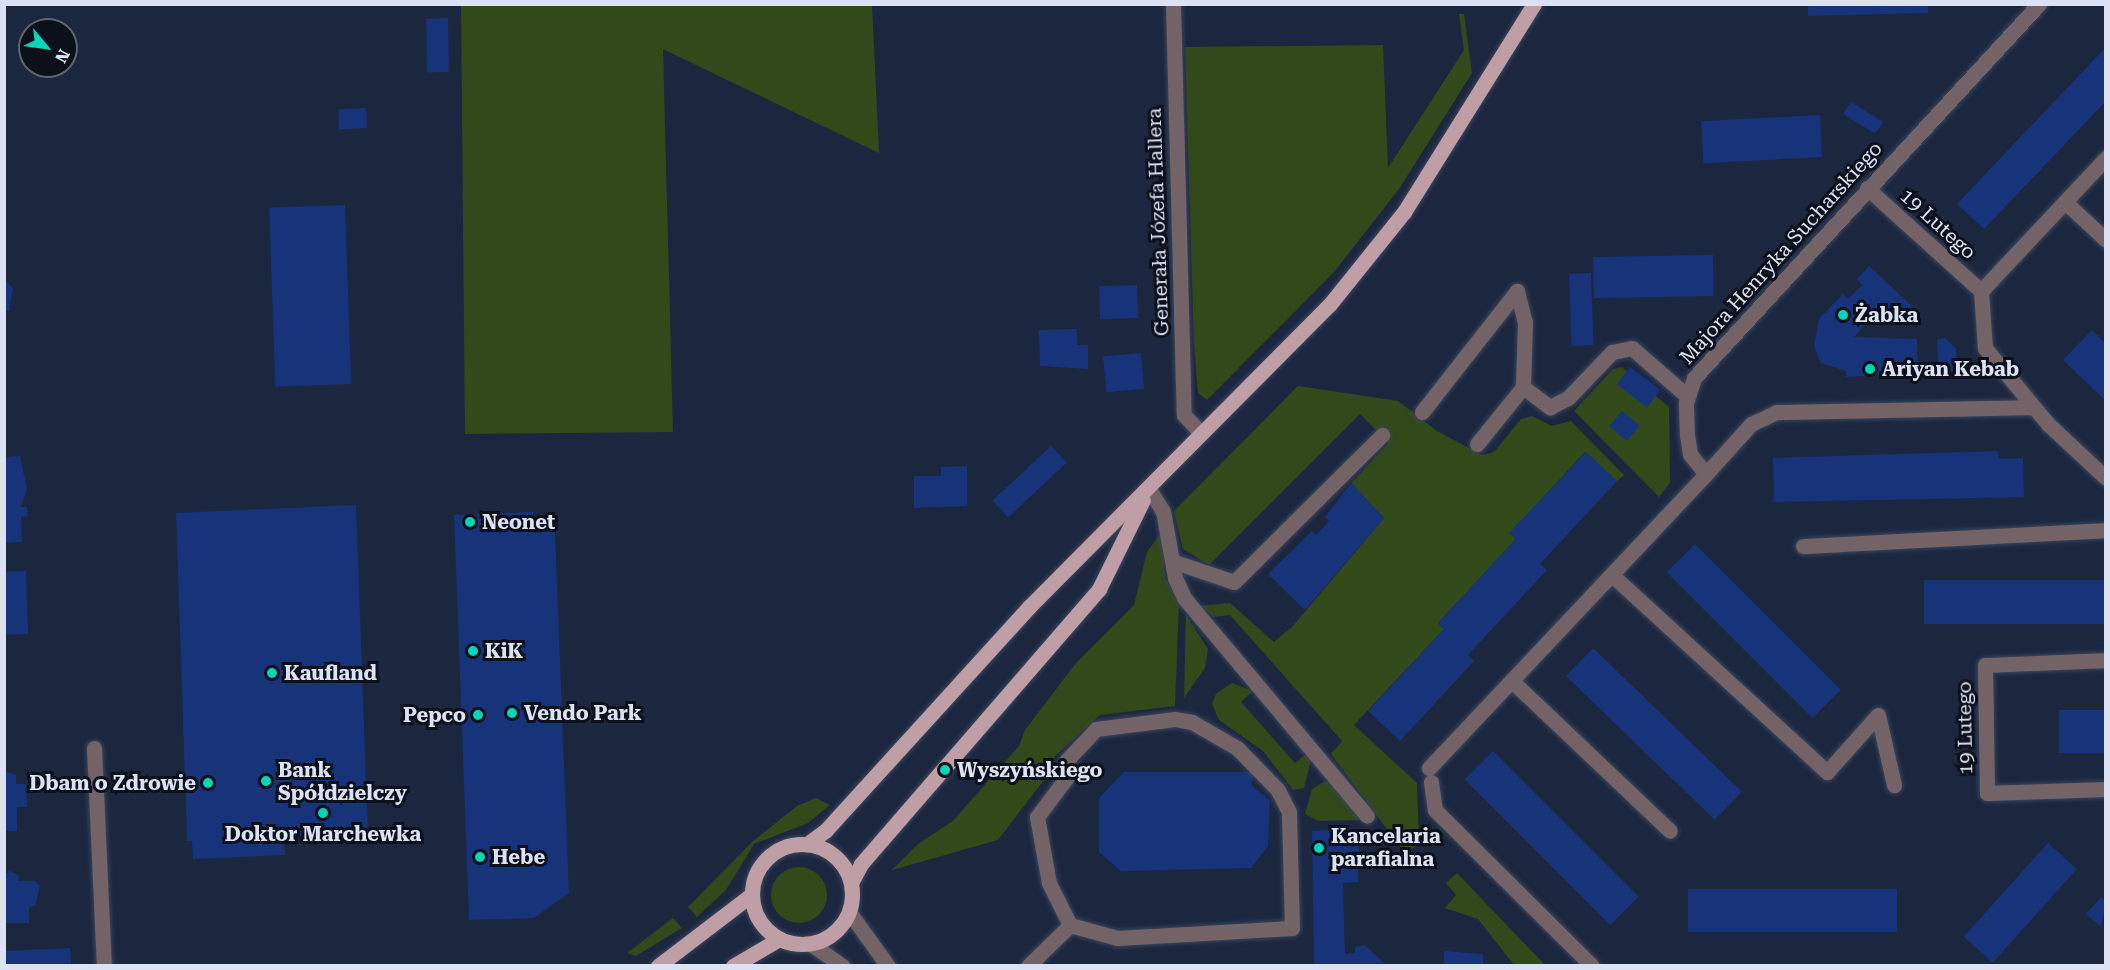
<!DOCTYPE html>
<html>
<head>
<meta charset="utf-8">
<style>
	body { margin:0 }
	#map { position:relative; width:2110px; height:970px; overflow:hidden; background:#1b273f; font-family:"Roboto Serif",serif }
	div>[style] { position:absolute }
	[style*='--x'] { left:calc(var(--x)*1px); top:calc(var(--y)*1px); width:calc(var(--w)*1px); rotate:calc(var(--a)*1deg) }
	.green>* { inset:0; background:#32491a }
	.round { border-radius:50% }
	.building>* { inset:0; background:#17337a; transform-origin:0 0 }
	.roads { filter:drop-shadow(0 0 2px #3a455c) drop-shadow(0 0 2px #3a455c) }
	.lane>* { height:15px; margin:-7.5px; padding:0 7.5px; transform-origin:7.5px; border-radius:7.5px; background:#736366 }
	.street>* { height:15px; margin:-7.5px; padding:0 7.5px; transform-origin:7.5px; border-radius:7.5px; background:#736366 }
	.primary>* { height:15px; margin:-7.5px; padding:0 7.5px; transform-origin:7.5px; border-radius:7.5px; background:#c09ea5 }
	.primary>.ring { margin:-7.5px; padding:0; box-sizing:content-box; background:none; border:15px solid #c09ea5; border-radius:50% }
	.dots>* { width:16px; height:16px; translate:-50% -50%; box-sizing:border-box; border:3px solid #0b101b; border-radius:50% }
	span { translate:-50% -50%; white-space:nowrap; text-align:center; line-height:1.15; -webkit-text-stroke:6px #0b101b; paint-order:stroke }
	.street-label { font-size:20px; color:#dae2f3 }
	.poi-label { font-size:20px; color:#dae2f3; font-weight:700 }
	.left { translate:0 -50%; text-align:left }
	.right { translate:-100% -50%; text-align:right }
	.frame { position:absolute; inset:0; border:6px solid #dae2f3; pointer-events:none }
	.north { position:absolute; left:18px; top:18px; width:60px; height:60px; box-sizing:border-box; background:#0b101b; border:2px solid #5e6471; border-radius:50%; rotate:119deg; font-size:16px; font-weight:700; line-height:24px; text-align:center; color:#dae2f3 }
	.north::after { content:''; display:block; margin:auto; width:21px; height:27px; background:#00d5b7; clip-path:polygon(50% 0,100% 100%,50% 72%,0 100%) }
</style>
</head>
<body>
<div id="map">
	<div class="green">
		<i style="clip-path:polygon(461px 5px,872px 5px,879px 153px,663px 49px,673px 432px,465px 434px)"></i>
		<i style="clip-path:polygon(1459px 14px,1464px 14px,1472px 73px,1399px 189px,1334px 272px,1207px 400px,1198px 393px,1194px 345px,1185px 47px,1383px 45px,1388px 168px,1464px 50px)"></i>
		<i style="clip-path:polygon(1622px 367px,1669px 407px,1670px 483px,1659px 497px,1574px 411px,1613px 369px)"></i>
		<i style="clip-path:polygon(1298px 386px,1398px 401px,1437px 431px,1482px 455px,1494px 452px,1521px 419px,1532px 416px,1552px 426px,1571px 421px,1624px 475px,1617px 481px,1585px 452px,1510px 533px,1516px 539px,1438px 623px,1444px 629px,1354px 725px,1417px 783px,1419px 845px,1404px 852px,1331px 754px,1342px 741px,1230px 615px,1214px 617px,1199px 606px,1230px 603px,1274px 642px,1292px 627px,1384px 518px,1351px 483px,1389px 443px,1360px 414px,1209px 565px,1183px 549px,1174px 511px)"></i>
		<i style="clip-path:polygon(1162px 531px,1165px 578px,1179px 602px,1175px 706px,1100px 715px,1055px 756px,1050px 772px,998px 840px,892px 870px,918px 844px,953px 821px,1019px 746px,1025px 730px,1076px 663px,1134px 605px,1147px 552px)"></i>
		<i style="clip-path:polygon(1186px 615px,1208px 649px,1205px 668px,1184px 698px)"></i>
		<i style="clip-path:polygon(1232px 683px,1253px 691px,1241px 702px,1295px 763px,1306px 754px,1311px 760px,1304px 788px,1293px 790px,1263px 751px,1219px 720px,1212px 704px,1216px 694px)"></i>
		<i style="clip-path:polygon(1325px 781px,1331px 783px,1360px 820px,1318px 821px,1305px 814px,1312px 789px)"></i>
		<i style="clip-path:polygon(816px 798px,830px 805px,808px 823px,754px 844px,726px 890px,697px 917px,688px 907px,752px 842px,797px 806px)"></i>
		<i class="round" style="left:771px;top:867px;width:56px;height:56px"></i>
		<i style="clip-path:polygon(1457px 873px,1545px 965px,1514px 965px,1478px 919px,1445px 908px,1456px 895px,1446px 883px)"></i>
		<i style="clip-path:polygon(673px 918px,682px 928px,636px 956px,627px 953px)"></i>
	</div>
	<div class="building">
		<i style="clip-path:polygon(1808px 4px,1928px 4px,1928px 13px,1808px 16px)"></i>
		<i style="left:448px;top:18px;width:54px;height:22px;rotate:89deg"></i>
		<i style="clip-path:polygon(2106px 47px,2106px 101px,1984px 229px,1957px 204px)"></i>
		<i style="clip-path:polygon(1851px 102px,1883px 122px,1878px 130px,1874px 133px,1843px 114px)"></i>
		<i style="left:366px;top:108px;width:20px;height:28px;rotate:87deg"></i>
		<i style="left:1820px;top:115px;width:42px;height:119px;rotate:87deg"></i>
		<i style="left:345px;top:205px;width:179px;height:76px;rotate:88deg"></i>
		<i style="left:1713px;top:255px;width:41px;height:120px;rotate:89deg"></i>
		<i style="clip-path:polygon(1869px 266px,1916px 310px,1904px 324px,1883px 305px,1854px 337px,1917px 339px,1918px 375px,1900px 376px,1900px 369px,1881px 369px,1881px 375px,1846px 377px,1846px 371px,1821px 363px,1814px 346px,1819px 319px,1843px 294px,1848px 299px,1862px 285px,1857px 279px)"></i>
		<i style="left:1591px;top:273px;width:72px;height:22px;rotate:88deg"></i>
		<i style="clip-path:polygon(4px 279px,13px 288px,9px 311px,4px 311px)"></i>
		<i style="left:1137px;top:285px;width:33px;height:38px;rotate:88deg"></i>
		<i style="clip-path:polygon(1077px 329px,1077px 345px,1088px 345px,1088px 369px,1040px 366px,1039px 330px)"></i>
		<i style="clip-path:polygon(2092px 330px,2106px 344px,2106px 401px,2063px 360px)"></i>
		<i style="clip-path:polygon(1945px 338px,1956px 348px,1957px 374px,1939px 374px,1937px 339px)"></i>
		<i style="left:1141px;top:353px;width:36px;height:38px;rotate:85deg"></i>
		<i style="left:1630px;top:367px;width:38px;height:22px;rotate:37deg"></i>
		<i style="left:1622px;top:411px;width:23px;height:20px;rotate:40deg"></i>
		<i style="left:1051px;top:446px;width:23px;height:80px;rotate:47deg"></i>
		<i style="clip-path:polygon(1998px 451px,1999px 459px,2023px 458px,2024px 497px,1774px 502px,1773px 458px)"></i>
		<i style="clip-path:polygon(1586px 452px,1617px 481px,1540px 564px,1547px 570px,1468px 655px,1474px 661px,1400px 741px,1368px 711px,1444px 629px,1438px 623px,1516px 539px,1509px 533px)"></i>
		<i style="clip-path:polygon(20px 456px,27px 489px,21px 507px,27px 507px,28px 516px,21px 517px,22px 542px,5px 543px,5px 457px)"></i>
		<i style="clip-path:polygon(967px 466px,967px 506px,914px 508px,914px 476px,941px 476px,941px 467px)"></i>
		<i style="clip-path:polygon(1351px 483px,1384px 518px,1305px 610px,1268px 574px,1312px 531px,1316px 535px,1329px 521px,1325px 517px)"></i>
		<i style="clip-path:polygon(356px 505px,368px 834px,284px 837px,285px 855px,193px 859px,192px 841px,187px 841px,176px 513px)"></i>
		<i style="clip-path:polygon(533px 512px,534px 533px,555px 531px,569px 893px,534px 918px,469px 920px,454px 515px)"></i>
		<i style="left:1695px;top:544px;width:206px;height:40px;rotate:45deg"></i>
		<i style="left:26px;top:571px;width:63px;height:22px;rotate:88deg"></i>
		<i style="left:2106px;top:580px;width:44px;height:182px;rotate:90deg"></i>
		<i style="left:1593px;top:648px;width:207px;height:39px;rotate:44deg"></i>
		<i style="left:2106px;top:710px;width:43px;height:47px;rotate:90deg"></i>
		<i style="left:1493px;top:751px;width:206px;height:40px;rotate:45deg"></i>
		<i style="clip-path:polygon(4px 771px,16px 775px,16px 784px,26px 784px,27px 807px,17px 807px,17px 831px,4px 831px)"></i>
		<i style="clip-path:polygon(1124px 772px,1252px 772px,1252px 786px,1270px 800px,1268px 846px,1251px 868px,1121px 871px,1099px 852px,1099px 798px)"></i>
		<i style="clip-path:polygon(1353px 829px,1359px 836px,1358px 882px,1343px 883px,1345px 954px,1355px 953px,1355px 947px,1365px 945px,1387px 966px,1314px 966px,1312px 831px)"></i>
		<i style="left:2048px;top:843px;width:39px;height:126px;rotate:42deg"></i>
		<i style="clip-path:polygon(9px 871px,18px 875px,19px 881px,34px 881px,40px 886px,35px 906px,29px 907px,29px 923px,4px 923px,4px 876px)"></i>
		<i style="left:1688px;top:889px;width:209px;height:43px"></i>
		<i style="clip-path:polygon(2101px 897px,2106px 901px,2101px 927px,2086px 914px)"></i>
		<i style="clip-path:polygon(70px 948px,71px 966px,4px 966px,4px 951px)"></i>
		<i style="clip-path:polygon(1444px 951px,1483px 954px,1483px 966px,1444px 966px)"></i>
	</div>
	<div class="roads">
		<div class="lane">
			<i style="--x:1422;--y:412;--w:154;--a:-51.9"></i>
			<i style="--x:1517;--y:291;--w:32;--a:76"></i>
			<i style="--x:1525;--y:322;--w:65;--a:91.8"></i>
			<i style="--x:1477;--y:444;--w:73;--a:-51.1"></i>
			<i style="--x:1523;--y:387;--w:34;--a:37"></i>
			<i style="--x:1550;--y:407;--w:20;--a:-27"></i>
			<i style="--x:1568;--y:398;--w:64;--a:-46.3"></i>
			<i style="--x:1612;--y:352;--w:20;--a:-11"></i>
			<i style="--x:1632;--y:348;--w:73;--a:41.1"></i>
			<i style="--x:1149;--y:489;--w:26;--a:58"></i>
			<i style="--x:1163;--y:511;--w:68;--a:79.8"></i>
			<i style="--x:1175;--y:578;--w:23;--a:65"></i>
			<i style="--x:1185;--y:599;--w:283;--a:50"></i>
			<i style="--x:1175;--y:562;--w:62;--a:18.7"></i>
			<i style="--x:1234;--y:582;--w:209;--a:-44.8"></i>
			<i style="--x:94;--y:748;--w:218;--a:87.4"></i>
			<i style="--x:1028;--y:966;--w:59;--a:-44.3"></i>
			<i style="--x:1070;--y:925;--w:49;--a:15.5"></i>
			<i style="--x:1117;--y:938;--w:175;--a:-3.3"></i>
			<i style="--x:1292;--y:928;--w:116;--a:-91.5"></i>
			<i style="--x:1289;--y:812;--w:25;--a:-117"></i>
			<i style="--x:1278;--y:790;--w:59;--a:-134.3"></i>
			<i style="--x:1237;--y:748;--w:52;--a:-150"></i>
			<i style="--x:1192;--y:722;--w:17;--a:-170"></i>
			<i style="--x:1175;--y:719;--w:80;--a:172.8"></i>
			<i style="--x:1096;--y:729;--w:42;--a:133.1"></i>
			<i style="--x:1067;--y:760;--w:17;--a:90"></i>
			<i style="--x:1067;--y:777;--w:50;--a:126.9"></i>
			<i style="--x:1037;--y:817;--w:67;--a:79.7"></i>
			<i style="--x:1049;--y:883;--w:47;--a:63.4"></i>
		</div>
		<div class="street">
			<i style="--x:1173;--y:4;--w:411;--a:88.5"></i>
			<i style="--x:1184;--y:415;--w:23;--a:47"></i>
			<i style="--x:1867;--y:188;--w:154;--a:42.1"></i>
			<i style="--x:1981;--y:291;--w:57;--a:86"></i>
			<i style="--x:1985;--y:348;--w:99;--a:50.3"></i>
			<i style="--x:2048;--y:424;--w:79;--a:43"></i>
			<i style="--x:2065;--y:202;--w:56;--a:42.8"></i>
			<i style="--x:1981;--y:291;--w:183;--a:-46.8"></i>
			<i style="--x:1706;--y:474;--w:67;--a:-48"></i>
			<i style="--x:1751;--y:424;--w:29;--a:-25"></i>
			<i style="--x:1777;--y:412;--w:256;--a:-1.1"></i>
			<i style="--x:1803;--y:546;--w:303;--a:-3"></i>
			<i style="--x:1612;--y:575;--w:292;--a:42.5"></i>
			<i style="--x:1827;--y:772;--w:76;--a:-48.2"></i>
			<i style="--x:1878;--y:715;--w:72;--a:77.1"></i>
			<i style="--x:2106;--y:660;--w:121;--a:177.6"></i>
			<i style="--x:1985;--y:665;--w:128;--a:89.1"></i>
			<i style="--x:1987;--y:793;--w:119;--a:-1.9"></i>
			<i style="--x:1513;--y:682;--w:216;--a:43.5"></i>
			<i style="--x:1429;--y:768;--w:404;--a:-46.7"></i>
			<i style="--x:1706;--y:474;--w:26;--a:-129"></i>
			<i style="--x:1690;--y:454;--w:18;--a:-99"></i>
			<i style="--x:1687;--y:436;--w:33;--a:-92"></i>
			<i style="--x:1686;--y:403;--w:26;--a:-72"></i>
			<i style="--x:1694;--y:378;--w:509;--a:-47.31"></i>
			<i style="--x:1431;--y:782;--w:28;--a:82"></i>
			<i style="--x:1435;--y:810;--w:221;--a:44.8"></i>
			<i style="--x:849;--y:912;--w:67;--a:54.2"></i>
			<i style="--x:811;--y:944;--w:39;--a:35"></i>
		</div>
		<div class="primary">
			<i class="ring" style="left:752px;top:844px;width:85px;height:85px"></i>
			<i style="--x:807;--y:844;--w:24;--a:-36"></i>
			<i style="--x:826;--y:830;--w:302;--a:-47.7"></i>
			<i style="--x:1029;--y:607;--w:427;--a:-45.2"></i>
			<i style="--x:1330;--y:304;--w:118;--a:-51.2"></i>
			<i style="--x:1404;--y:212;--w:245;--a:-58"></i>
			<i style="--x:851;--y:883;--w:21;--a:-62"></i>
			<i style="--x:861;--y:864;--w:364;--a:-49.1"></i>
			<i style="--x:1099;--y:589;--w:99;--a:-63.7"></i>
			<i style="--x:658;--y:966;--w:117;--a:-37.4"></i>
			<i style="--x:733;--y:966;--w:53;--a:-30.4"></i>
		</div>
	</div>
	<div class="dots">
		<i style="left:1843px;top:315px;background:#00d5b7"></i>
		<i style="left:1870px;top:369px;background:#00d5b7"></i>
		<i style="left:470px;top:522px;background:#00d5b7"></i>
		<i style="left:473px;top:651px;background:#00d5b7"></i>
		<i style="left:272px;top:673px;background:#00d5b7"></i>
		<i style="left:512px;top:713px;background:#00d5b7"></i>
		<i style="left:478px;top:715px;background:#00d5b7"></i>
		<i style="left:945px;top:770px;background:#00d5b7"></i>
		<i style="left:266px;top:781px;background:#00d5b7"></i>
		<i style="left:208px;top:783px;background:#00d5b7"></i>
		<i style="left:323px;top:813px;background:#00d5b7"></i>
		<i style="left:1319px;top:848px;background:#00d5b7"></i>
		<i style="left:480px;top:857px;background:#00d5b7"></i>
	</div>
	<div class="street-label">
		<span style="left:1158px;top:222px;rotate:-92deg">Generała Józefa Hallera</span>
		<span style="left:1938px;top:224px;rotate:42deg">19 Lutego</span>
		<span style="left:1781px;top:253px;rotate:-48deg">Majora Henryka Sucharskiego</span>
		<span style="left:1965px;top:728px;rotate:-91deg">19 Lutego</span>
	</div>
	<div class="poi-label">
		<span class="left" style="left:1855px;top:315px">Żabka</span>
		<span class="left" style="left:1882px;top:369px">Ariyan Kebab</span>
		<span class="left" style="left:482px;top:522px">Neonet</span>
		<span class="left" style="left:485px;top:651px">KiK</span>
		<span class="left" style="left:284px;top:673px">Kaufland</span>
		<span class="left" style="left:524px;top:713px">Vendo Park</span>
		<span class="right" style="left:466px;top:715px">Pepco</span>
		<span class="left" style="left:278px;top:782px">Bank<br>Spółdzielczy</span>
		<span class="left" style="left:957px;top:770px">Wyszyńskiego</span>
		<span class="right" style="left:196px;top:783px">Dbam o Zdrowie</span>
		<span style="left:323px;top:834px">Doktor Marchewka</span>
		<span class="left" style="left:1331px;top:848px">Kancelaria<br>parafialna</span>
		<span class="left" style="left:492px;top:857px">Hebe</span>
	</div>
	<div class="frame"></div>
	<div class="north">N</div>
</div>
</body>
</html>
